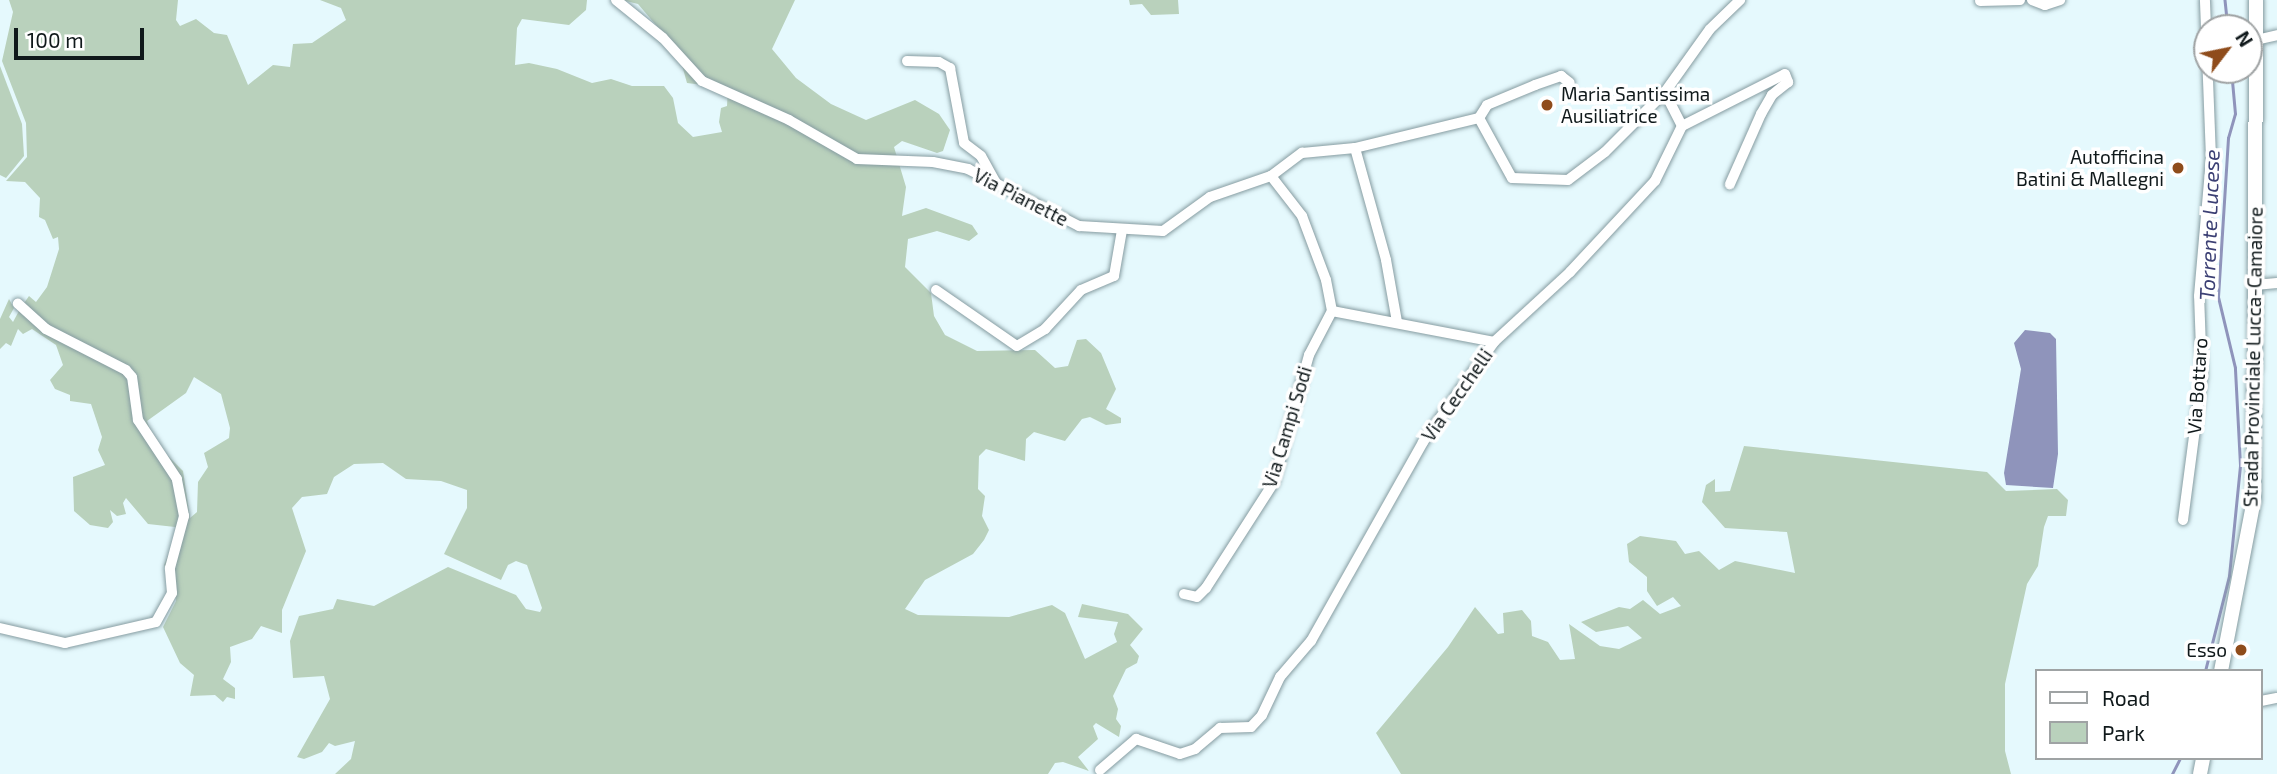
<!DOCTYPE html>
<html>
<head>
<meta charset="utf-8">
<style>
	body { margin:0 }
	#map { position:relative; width:2277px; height:774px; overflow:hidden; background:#e5f9fd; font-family:"Exo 2",sans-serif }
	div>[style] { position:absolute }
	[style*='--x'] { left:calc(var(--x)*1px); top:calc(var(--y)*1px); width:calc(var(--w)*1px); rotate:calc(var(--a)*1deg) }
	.green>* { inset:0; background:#b9d1bc }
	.water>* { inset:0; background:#8f94bb }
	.stream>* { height:2.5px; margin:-1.25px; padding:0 1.25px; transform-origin:1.25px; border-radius:1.25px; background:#8f94bb }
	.roads { filter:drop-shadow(0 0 2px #869ca1) drop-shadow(0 0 2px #869ca1) }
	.minor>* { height:10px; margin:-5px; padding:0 5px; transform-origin:5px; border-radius:5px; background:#fff }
	.major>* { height:14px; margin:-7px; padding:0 7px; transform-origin:7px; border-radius:7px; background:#fff }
	.dots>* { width:19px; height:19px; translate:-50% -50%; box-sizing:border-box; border:4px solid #fff; border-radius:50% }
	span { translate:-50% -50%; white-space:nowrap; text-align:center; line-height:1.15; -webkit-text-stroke:7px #fff; paint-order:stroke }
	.poi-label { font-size:19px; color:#10191b }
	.left { translate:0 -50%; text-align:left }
	.right { translate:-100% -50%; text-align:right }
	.street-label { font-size:19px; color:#10191b }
	.water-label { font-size:21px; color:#3c4074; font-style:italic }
	.legend { position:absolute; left:2035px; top:669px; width:228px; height:91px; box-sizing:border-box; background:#fff; border:2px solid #9fa3a4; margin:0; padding:9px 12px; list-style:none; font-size:21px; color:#10191b }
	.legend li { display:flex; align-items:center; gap:14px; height:35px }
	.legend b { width:35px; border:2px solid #9fa3a4 }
	.north { position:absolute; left:2193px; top:14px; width:70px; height:70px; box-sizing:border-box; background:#fff; border:2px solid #9fa3a4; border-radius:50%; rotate:58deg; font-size:19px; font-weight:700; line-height:28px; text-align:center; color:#10191b }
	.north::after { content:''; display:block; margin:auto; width:24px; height:32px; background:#8f4c1b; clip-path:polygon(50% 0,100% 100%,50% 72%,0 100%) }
	.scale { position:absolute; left:14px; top:28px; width:130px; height:32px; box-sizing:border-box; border:4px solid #10191b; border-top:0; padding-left:9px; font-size:21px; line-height:24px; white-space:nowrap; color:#10191b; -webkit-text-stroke:5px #fff; paint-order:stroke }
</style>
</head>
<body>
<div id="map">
	<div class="green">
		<i style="clip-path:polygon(evenodd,9px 0,178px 0,176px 20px,180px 26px,196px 19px,214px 33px,227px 35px,248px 85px,273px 65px,290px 67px,293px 44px,312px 43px,346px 20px,341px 8px,320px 0,587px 0,586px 10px,569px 25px,522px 19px,517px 28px,515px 65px,529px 63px,557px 69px,592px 83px,611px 79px,632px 86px,664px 86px,673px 98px,678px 123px,693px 137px,722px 132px,719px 122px,721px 108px,727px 106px,728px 88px,687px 83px,678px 51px,638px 4px,622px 0,795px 0,772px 49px,796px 78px,831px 104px,866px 120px,915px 100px,939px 114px,950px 130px,943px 151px,937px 153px,902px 141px,894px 147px,906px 187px,902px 216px,926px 208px,972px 225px,978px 234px,969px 241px,937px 231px,908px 239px,905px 267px,931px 293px,934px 316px,945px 335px,977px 351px,1035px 350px,1055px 368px,1068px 366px,1077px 340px,1086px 339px,1101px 353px,1116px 389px,1106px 409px,1121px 418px,1121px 423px,1106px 425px,1090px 417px,1082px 419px,1065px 441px,1034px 432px,1026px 439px,1025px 461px,986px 449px,979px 456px,978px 489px,985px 496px,982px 516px,989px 530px,984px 540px,973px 554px,925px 580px,905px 609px,918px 615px,1009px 617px,1052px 605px,1065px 613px,1085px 659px,1117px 642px,1114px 634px,1118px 622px,1078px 617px,1082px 604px,1128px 614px,1143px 629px,1130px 645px,1139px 656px,1137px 663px,1126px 669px,1113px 696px,1118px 709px,1116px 719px,1121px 726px,1119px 737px,1096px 723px,1093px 726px,1098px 739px,1078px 757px,1089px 771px,1063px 762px,1055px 763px,1048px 774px,335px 774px,351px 759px,355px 741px,335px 746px,329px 743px,322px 752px,304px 759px,297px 757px,330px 699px,324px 676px,293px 678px,290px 641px,299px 616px,333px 609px,337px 599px,374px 606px,448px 567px,516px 595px,526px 609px,540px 612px,542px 608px,527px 565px,516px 561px,508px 565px,501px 580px,444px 554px,467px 508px,467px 490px,441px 481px,406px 479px,383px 463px,354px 464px,334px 477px,327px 494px,302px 497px,292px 508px,306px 551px,282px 610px,282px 633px,261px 626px,252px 639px,230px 647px,231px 662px,223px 679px,235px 688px,235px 699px,227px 697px,223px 702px,215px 695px,190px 696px,194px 675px,180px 663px,163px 627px,176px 601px,172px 568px,183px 496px,140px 419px,134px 377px,60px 335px,22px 306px,29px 296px,36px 302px,47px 287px,59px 249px,58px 237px,53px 239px,45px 220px,39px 217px,40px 198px,25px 182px,6px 181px,27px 157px,26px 123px,2px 61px,13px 12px,9px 0,194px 377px,221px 394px,230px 428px,229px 438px,204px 453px,208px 467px,198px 482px,197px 512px,190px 518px,183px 471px,154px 442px,147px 421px,186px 393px,194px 377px)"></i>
		<i style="clip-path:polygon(1129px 0,1178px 0,1179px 14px,1151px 15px,1142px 4px,1130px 5px)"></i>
		<i style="clip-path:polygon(0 66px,22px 124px,24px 156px,6px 178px,0 175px)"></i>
		<i style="clip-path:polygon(9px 299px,14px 308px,9px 317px,13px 322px,20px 309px,45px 331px,125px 371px,130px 378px,137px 420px,157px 457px,172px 472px,180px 497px,182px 516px,179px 540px,169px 574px,164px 565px,179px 530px,175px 527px,148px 524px,126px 498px,123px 503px,126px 514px,117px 516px,110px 510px,113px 522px,108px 528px,90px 525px,74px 511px,73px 477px,105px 465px,98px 450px,102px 437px,91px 404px,70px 401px,70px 395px,55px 389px,50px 380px,63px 365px,56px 345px,32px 329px,23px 334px,18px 329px,11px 346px,6px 343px,0 349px,0 319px)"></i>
		<i style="clip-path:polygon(1744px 446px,1987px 472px,2006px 491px,2057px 489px,2068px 500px,2066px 516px,2048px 516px,2044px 527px,2038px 566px,2027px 584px,2005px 684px,2005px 751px,2011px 774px,1401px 774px,1376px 733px,1448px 647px,1475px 607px,1498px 634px,1504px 633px,1503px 613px,1522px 610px,1531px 621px,1532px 636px,1548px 642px,1560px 660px,1575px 659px,1569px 624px,1600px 646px,1619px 649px,1642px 638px,1628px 626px,1596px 632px,1581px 622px,1619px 607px,1630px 609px,1643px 600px,1660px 614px,1681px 606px,1673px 597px,1657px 606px,1647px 591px,1647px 577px,1629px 562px,1627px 544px,1640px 536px,1676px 541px,1685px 554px,1699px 551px,1719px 570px,1735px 561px,1795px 573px,1787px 532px,1725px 528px,1702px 502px,1706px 485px,1715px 479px,1715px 492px,1730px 491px)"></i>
	</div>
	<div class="water">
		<i style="clip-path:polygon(2025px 330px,2050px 333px,2056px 339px,2058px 454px,2053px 488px,2006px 485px,2004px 473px,2021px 369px,2014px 343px)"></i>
	</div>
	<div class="stream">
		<i style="--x:2225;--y:0;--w:28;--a:84"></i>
		<i style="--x:2205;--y:671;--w:98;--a:-75.8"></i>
		<i style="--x:2229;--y:576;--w:112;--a:-84.3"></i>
		<i style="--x:2240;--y:465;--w:97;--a:-93"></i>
		<i style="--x:2235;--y:368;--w:73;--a:-103.5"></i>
		<i style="--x:2218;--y:297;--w:159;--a:-86.4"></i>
		<i style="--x:2228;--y:138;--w:25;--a:-74"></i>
		<i style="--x:2235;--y:114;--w:44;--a:-95.2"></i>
		<i style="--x:2172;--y:774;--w:18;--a:-63"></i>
	</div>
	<div class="roads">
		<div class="minor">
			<i style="--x:616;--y:0;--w:60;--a:39"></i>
			<i style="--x:663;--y:38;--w:58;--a:47.8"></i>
			<i style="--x:702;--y:81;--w:95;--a:24.1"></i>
			<i style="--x:789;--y:120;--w:78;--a:29.8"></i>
			<i style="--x:857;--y:159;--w:76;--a:2.3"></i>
			<i style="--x:933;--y:162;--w:36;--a:11"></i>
			<i style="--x:968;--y:169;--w:125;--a:27.2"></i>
			<i style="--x:1079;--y:226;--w:84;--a:3.4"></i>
			<i style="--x:1163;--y:231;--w:58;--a:-35.9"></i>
			<i style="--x:1210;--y:197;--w:65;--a:-19"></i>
			<i style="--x:1271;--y:176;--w:51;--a:52.2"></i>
			<i style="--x:1302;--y:216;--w:68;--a:69.4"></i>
			<i style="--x:1326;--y:280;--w:32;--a:79"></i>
			<i style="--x:1332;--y:311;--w:165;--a:10.8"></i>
			<i style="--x:2032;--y:0;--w:14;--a:21"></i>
			<i style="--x:2045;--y:5;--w:16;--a:-18"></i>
			<i style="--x:1980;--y:1;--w:40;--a:-1.4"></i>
			<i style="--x:2256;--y:40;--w:22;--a:-13"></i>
			<i style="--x:907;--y:61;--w:32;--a:2"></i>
			<i style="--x:939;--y:62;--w:13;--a:29"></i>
			<i style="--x:950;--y:68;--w:76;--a:79.4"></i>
			<i style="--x:964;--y:143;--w:21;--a:37"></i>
			<i style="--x:981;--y:156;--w:29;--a:61"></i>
			<i style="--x:1479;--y:118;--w:15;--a:-58"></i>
			<i style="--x:1487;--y:105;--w:52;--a:-22.6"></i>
			<i style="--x:1535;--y:85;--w:28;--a:-19"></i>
			<i style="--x:1561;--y:76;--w:11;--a:38"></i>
			<i style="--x:1682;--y:126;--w:115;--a:-26.8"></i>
			<i style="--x:1785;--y:74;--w:9;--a:69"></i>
			<i style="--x:1788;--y:82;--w:21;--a:141"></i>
			<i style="--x:1772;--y:95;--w:22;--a:120"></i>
			<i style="--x:1761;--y:114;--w:77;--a:113.9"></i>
			<i style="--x:1355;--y:148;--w:116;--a:74.5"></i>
			<i style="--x:1386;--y:260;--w:63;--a:79.9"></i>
			<i style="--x:1271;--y:176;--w:39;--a:-37"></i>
			<i style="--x:1302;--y:153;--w:53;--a:-5.4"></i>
			<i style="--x:1355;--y:148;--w:128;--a:-13.6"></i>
			<i style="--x:1479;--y:118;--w:68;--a:61.2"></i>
			<i style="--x:1512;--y:178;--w:56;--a:2"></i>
			<i style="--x:1568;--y:180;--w:46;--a:-37.1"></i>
			<i style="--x:1605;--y:152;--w:85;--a:-45"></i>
			<i style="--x:1665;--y:92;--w:77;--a:-54.5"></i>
			<i style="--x:1710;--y:29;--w:42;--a:-44"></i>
			<i style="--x:2255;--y:285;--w:22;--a:-5"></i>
			<i style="--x:936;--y:290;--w:98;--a:34.7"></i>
			<i style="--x:1017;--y:346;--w:33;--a:-31"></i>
			<i style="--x:1045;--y:329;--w:53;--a:-47.3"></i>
			<i style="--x:1081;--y:290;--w:36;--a:-23"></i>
			<i style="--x:1114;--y:276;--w:47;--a:-80.1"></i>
			<i style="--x:2183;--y:520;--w:145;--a:-82.5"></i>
			<i style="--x:2202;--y:376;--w:80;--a:-92.1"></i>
			<i style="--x:2199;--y:296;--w:139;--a:-85"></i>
			<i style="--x:2211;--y:158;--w:158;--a:-92.2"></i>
			<i style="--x:1184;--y:594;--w:13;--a:13"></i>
			<i style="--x:1197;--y:597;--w:13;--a:-45"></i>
			<i style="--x:1206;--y:588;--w:126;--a:-57.3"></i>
			<i style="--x:1274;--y:482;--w:132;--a:-74.6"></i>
			<i style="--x:1309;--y:355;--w:50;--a:-62.4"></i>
			<i style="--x:0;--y:628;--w:67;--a:13"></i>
			<i style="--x:65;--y:643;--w:93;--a:-13"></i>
			<i style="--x:156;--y:622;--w:33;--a:-61"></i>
			<i style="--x:172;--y:593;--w:25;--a:-95"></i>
			<i style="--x:170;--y:568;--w:54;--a:-74.9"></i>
			<i style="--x:184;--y:516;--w:38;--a:-101"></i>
			<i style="--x:177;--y:479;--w:71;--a:-123.5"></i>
			<i style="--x:138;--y:420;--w:43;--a:-97.9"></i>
			<i style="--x:132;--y:377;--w:9;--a:-131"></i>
			<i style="--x:126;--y:370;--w:90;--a:-152.9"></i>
			<i style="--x:46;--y:329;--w:38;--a:-138"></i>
			<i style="--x:2261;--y:701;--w:16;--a:-11"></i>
			<i style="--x:1100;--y:770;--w:48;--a:-40.7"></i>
			<i style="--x:1136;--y:739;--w:46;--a:18.8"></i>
			<i style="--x:1180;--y:754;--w:16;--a:-18"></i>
			<i style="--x:1195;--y:749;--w:33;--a:-40"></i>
			<i style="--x:1220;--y:728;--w:31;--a:-2"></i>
			<i style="--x:1251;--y:727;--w:16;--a:-47"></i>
			<i style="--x:1262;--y:715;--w:42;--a:-64.7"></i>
			<i style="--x:1280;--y:677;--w:48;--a:-49.3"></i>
			<i style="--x:1311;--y:641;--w:228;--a:-60.6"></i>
			<i style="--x:1423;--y:442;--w:123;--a:-54.6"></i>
			<i style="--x:1494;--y:342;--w:103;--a:-42.6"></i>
			<i style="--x:1570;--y:272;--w:125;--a:-47"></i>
			<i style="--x:1655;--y:181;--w:61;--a:-63.9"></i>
			<i style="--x:1682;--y:126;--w:38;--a:-117"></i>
		</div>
		<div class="major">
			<i style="--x:2221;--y:671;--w:174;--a:-79.1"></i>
			<i style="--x:2254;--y:500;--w:500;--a:-89.77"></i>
			<i style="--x:2200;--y:774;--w:16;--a:-79"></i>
		</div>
	</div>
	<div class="dots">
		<i style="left:1547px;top:105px;background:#8f4c1b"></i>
		<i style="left:2178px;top:168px;background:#8f4c1b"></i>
		<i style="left:2241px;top:650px;background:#8f4c1b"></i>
	</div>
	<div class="poi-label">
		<span class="left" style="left:1561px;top:105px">Maria Santissima<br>Ausiliatrice</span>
		<span class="right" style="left:2164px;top:168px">Autofficina<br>Batini &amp; Mallegni</span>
		<span class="right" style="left:2227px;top:650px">Esso</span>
	</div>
	<div class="street-label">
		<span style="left:1021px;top:197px;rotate:27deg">Via Pianette</span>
		<span style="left:2253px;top:357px;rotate:-89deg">Strada Provinciale Lucca-Camaiore</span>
		<span style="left:2197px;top:386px;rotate:-86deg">Via Bottaro</span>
		<span style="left:1457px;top:395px;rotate:-55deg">Via Cecchelli</span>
		<span style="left:1287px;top:427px;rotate:-73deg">Via Campi Sodi</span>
	</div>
	<div class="water-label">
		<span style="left:2209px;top:225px;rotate:-88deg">Torrente Lucese</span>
	</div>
	<ul class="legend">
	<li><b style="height:9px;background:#fff"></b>Road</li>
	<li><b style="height:19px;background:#b9d1bc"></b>Park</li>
	</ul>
	<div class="north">N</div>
	<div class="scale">100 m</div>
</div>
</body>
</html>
